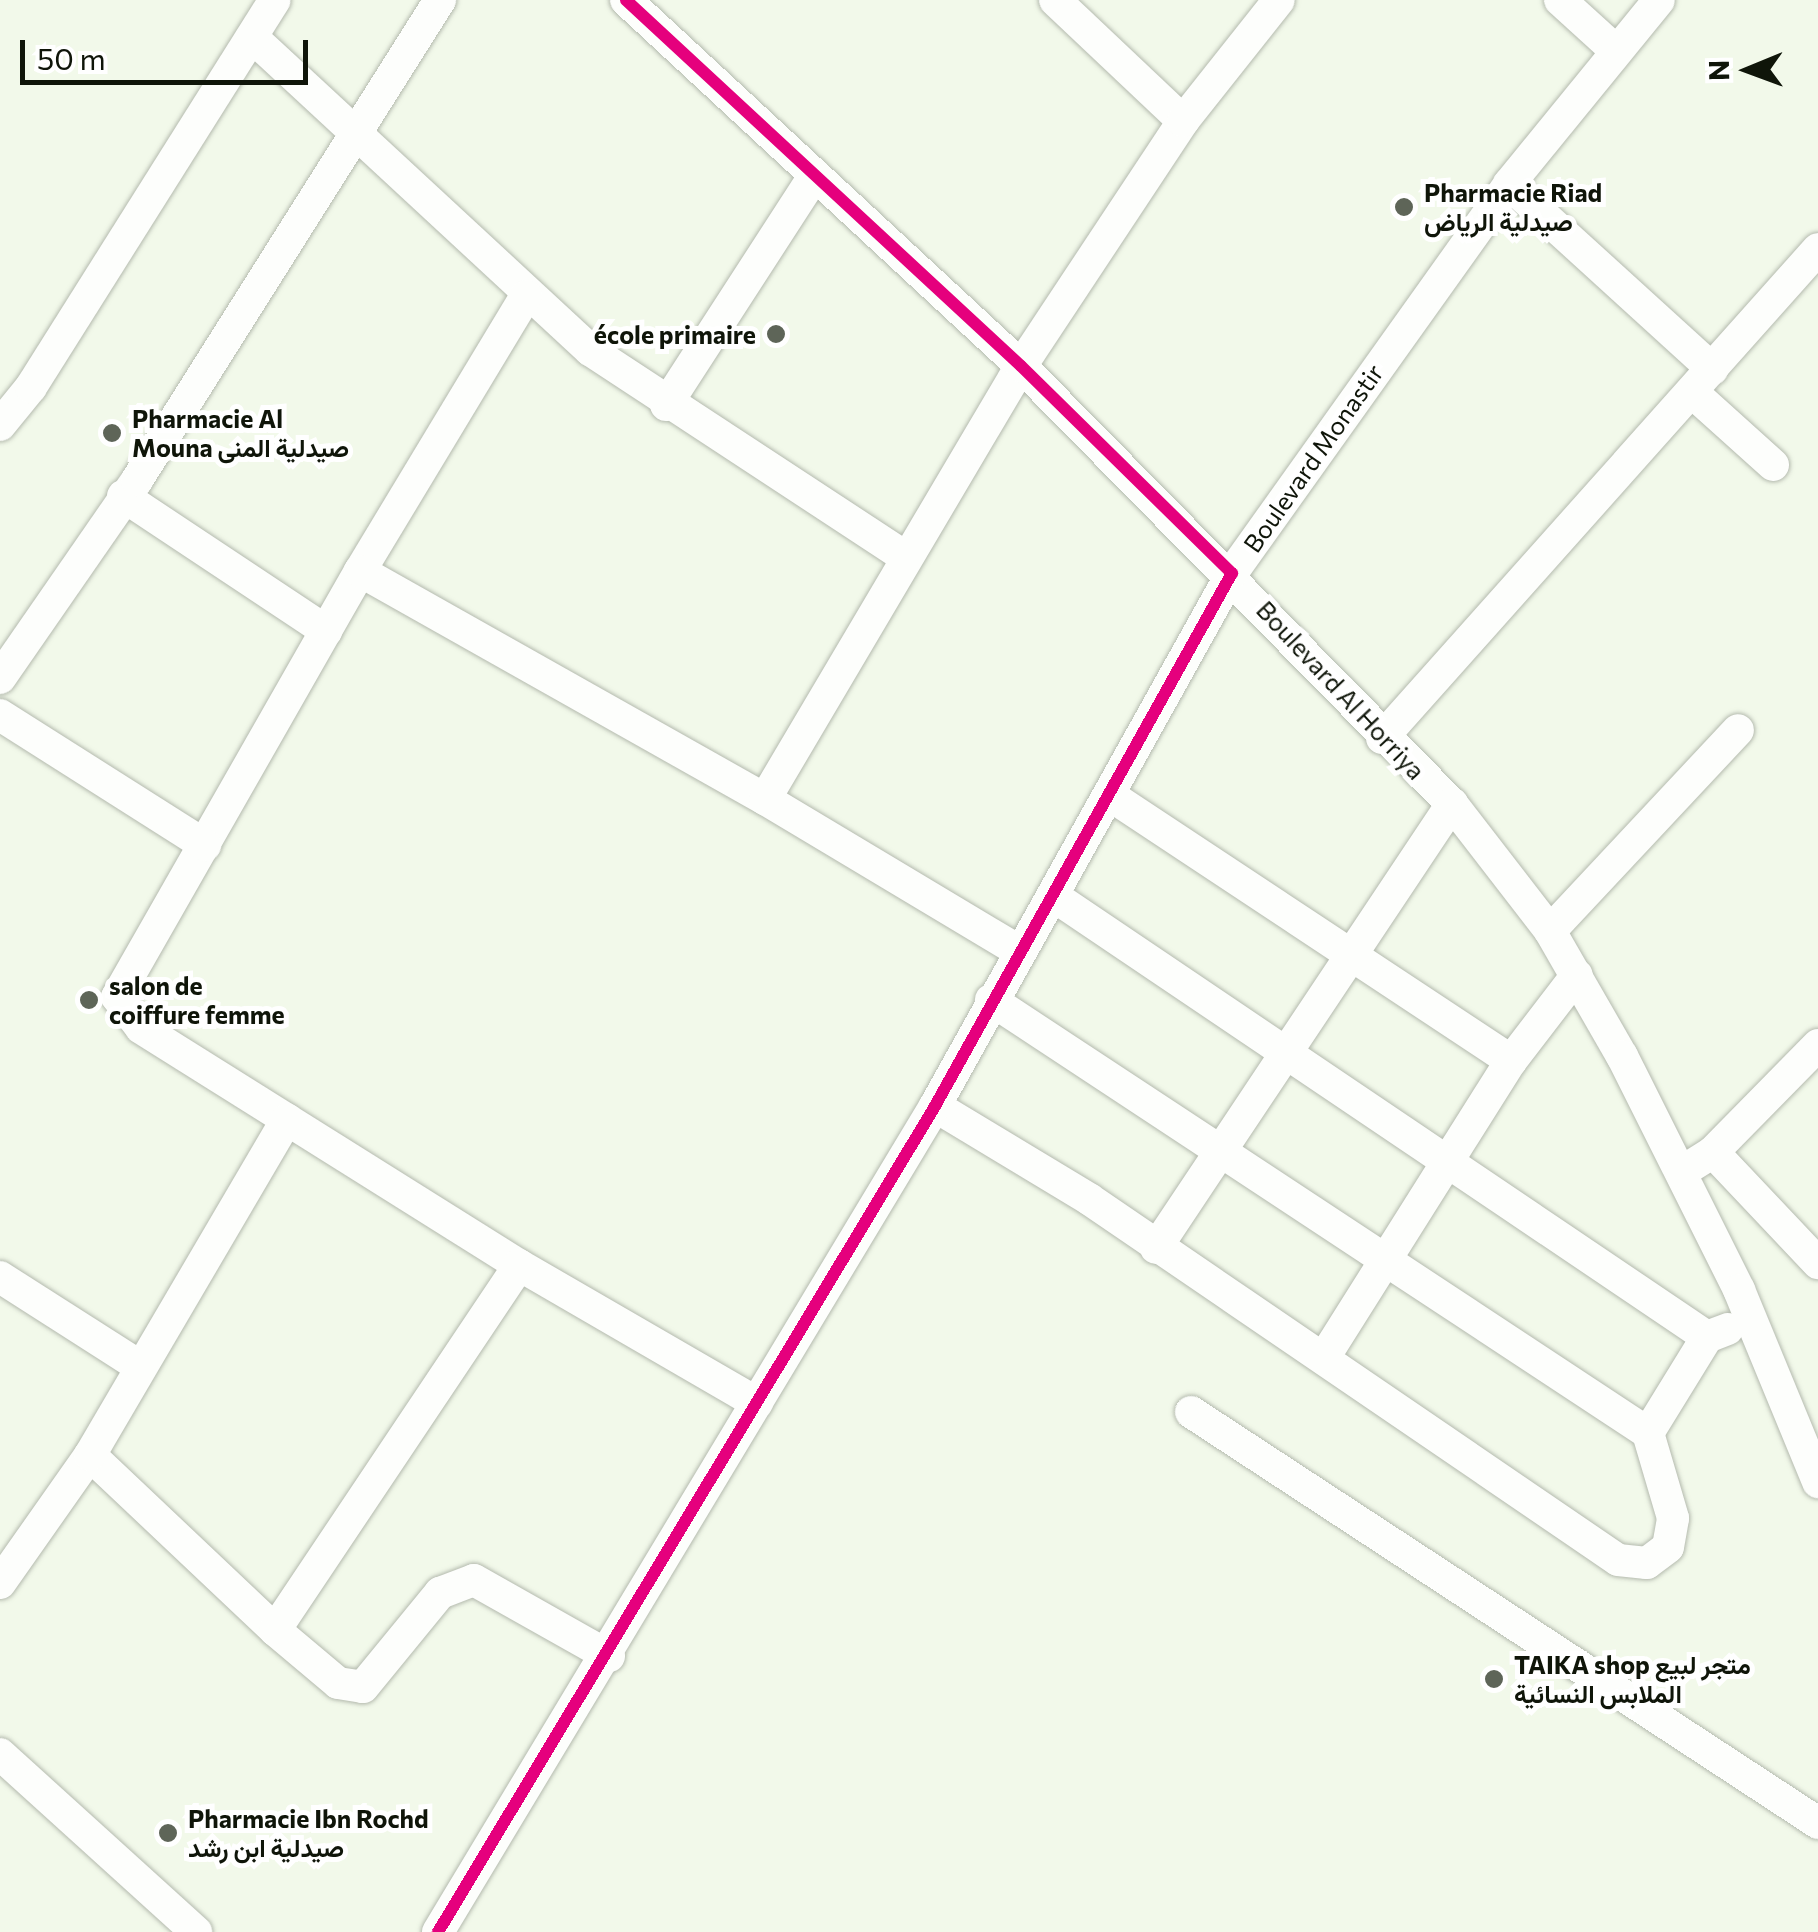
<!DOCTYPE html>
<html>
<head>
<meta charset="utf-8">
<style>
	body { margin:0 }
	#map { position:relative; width:1818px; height:1932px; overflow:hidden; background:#f2f9ea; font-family:Commissioner,Vazirmatn,sans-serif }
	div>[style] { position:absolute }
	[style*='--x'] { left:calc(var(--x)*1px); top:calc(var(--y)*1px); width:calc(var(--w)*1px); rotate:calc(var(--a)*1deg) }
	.roads { filter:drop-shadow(0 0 2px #b4baae) drop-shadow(0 0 2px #b4baae) }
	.street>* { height:32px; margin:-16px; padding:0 16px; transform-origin:16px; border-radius:16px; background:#fdfefc }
	.bus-1>* { height:12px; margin:-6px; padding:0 6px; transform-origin:6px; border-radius:6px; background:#e5007d }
	.dots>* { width:28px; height:28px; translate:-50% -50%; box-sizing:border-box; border:5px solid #fff; border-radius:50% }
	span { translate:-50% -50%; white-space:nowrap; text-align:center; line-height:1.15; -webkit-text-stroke:10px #fff; paint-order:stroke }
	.poi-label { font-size:25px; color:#0f1509; font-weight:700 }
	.left { translate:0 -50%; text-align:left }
	.right { translate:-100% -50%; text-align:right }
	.street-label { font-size:25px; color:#0f1509 }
	.north { position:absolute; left:1698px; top:20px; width:100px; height:100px; -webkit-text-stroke:8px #fff; paint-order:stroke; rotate:269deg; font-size:28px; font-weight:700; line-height:40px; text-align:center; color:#0f1509 }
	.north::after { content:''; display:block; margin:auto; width:35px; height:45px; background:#0f1509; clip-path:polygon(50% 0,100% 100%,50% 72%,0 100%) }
	.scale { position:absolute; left:20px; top:40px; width:288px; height:45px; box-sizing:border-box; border:5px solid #0f1509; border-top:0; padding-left:12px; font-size:30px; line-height:35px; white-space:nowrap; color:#0f1509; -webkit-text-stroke:8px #fff; paint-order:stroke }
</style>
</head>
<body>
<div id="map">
	<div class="roads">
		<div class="street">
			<i style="--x:626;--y:0;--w:538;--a:42.82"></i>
			<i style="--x:1021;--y:366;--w:614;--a:45.46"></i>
			<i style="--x:1452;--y:804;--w:160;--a:52.3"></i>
			<i style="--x:1550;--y:931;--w:144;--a:60.1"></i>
			<i style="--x:1622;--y:1056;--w:262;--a:63.4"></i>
			<i style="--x:1739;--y:1290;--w:208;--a:67.6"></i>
			<i style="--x:1055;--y:0;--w:176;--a:43.4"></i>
			<i style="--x:1560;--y:0;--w:73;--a:42.2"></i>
			<i style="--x:252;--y:37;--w:461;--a:42.8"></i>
			<i style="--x:590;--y:350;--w:377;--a:33.3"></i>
			<i style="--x:1509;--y:184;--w:275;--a:42.3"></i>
			<i style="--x:526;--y:296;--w:321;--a:121.1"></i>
			<i style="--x:360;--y:571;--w:490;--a:119.7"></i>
			<i style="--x:117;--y:997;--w:39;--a:52"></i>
			<i style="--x:141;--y:1028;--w:446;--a:32.1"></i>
			<i style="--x:519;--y:1265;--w:275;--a:30.1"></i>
			<i style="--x:1692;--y:392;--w:109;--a:42"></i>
			<i style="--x:666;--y:405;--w:274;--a:-57.1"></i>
			<i style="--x:0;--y:425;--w:49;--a:-50.8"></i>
			<i style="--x:31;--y:387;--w:457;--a:-57.8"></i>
			<i style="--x:123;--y:496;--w:244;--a:33.6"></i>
			<i style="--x:360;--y:571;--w:465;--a:29.4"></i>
			<i style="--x:765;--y:799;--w:296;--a:30.9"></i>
			<i style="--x:0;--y:678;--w:241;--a:-55.3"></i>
			<i style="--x:137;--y:480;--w:568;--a:-57.74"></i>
			<i style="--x:0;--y:715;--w:243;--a:32.4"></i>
			<i style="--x:1382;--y:738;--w:655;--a:-48.28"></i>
			<i style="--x:1111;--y:796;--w:480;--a:33.5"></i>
			<i style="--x:765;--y:799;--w:503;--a:-59.41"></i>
			<i style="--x:1021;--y:366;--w:294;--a:-56.5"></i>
			<i style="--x:1183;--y:121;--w:154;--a:-51.6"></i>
			<i style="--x:1055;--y:897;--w:787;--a:34.01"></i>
			<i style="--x:1550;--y:931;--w:275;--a:-46.9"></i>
			<i style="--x:935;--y:1106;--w:180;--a:31.1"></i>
			<i style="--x:1089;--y:1199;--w:640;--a:34.31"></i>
			<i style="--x:1618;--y:1560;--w:29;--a:6"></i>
			<i style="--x:1647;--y:1563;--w:26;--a:-37"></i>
			<i style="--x:1668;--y:1547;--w:29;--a:-80"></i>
			<i style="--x:1673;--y:1518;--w:89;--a:-106.4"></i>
			<i style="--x:1648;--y:1433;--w:787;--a:-146.61"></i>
			<i style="--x:1713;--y:1152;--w:153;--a:46.6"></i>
			<i style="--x:1683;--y:1171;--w:36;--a:-32"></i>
			<i style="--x:1713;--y:1152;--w:150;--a:-45.5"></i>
			<i style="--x:1156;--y:1248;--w:534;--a:-56.31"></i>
			<i style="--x:0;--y:1277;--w:167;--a:32.6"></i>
			<i style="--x:1325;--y:1356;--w:349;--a:-57.8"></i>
			<i style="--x:1511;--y:1061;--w:108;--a:-52.5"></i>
			<i style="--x:1191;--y:1412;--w:750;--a:33.24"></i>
			<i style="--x:1648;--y:1433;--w:113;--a:-58.4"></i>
			<i style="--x:1707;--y:1337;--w:22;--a:-21"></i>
			<i style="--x:90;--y:1455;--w:255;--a:43.4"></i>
			<i style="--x:275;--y:1630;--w:439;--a:-56.2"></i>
			<i style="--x:0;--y:1583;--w:156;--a:-54.9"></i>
			<i style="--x:90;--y:1455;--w:389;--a:-59.6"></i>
			<i style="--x:275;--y:1630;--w:82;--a:40.1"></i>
			<i style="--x:338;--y:1683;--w:25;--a:9"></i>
			<i style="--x:363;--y:1687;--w:122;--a:-50.7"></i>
			<i style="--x:440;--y:1593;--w:36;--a:-21"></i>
			<i style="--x:474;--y:1580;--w:155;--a:29.4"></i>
			<i style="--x:0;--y:1754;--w:265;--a:42.2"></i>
			<i style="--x:438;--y:1932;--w:964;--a:-58.96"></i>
			<i style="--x:935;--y:1106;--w:610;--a:-60.87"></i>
			<i style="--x:1232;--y:573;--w:478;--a:-54.5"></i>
			<i style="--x:1509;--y:184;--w:237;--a:-50.8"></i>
		</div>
	</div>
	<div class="bus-1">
		<i style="--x:626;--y:0;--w:538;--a:42.82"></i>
		<i style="--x:1021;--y:366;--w:296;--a:44.5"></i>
		<i style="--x:438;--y:1932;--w:964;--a:-58.96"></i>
		<i style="--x:935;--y:1106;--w:610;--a:-60.87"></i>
	</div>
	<div class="dots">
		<i style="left:1404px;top:207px;background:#5e6558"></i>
		<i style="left:776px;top:334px;background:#5e6558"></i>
		<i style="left:112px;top:433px;background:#5e6558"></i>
		<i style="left:89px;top:1000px;background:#5e6558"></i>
		<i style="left:1494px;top:1679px;background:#5e6558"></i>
		<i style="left:168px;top:1833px;background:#5e6558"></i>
	</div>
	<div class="poi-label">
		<span class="left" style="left:1424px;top:207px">Pharmacie Riad<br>صيدلية الرياض</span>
		<span class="right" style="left:756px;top:334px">école primaire</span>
		<span class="left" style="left:132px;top:433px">Pharmacie Al<br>Mouna صيدلية المنى</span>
		<span class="left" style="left:109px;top:1000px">salon de<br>coiffure femme</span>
		<span class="left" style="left:1514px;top:1679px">TAIKA shop متجر لبيع<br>الملابس النسائية</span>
		<span class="left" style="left:188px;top:1833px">Pharmacie Ibn Rochd<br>صيدلية ابن رشد</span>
	</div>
	<div class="street-label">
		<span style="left:1313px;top:458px;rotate:-55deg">Boulevard Monastir</span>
		<span style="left:1341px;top:690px;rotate:47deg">Boulevard Al Horriya</span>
	</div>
	<div class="north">N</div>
	<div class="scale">50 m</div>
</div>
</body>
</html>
